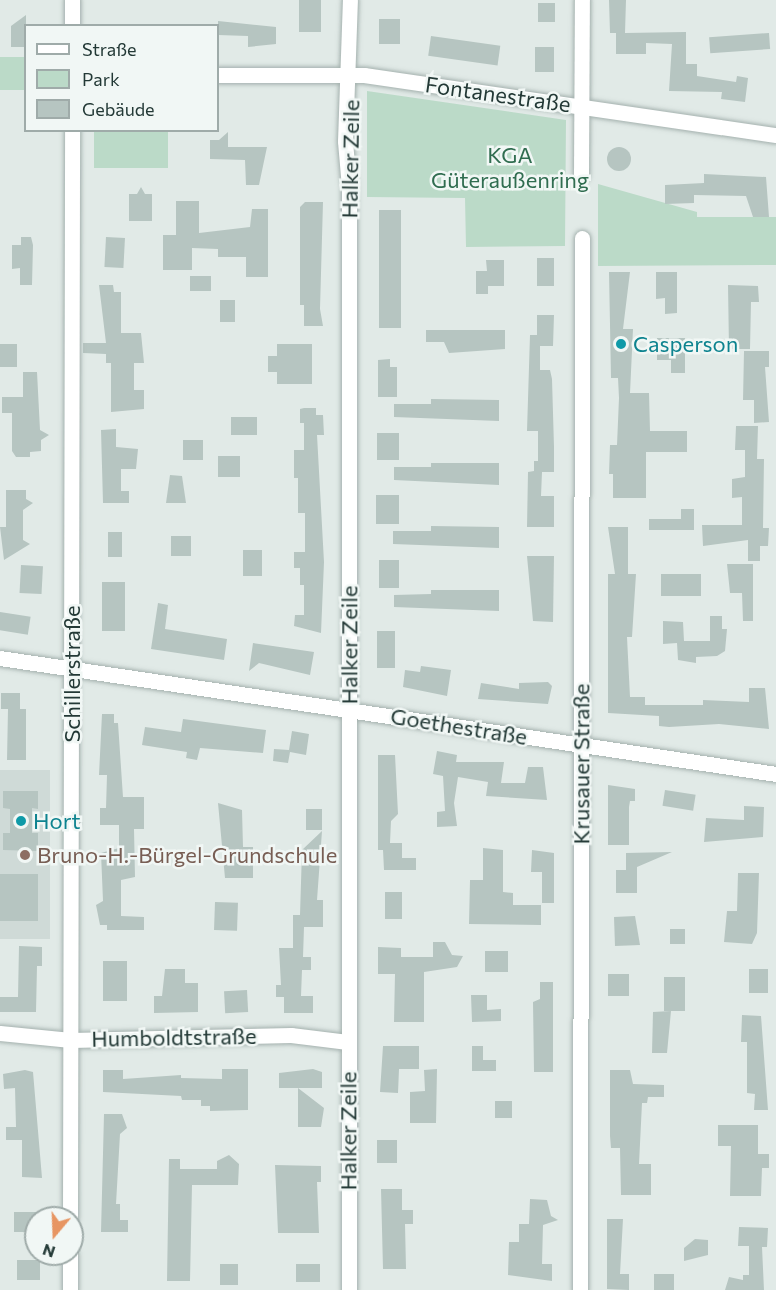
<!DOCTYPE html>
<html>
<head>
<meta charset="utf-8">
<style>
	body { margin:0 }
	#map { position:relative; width:776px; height:1290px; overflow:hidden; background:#e1eae7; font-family:Commissioner,sans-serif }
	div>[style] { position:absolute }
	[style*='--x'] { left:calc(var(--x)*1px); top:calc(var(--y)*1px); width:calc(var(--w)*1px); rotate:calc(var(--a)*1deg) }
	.built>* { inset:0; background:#cfdad7; transform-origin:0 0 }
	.green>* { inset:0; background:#bbdac8; transform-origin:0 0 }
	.building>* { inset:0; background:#b6c5c1; transform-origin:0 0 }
	.round { border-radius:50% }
	.roads { filter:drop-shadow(0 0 2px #a4b1ae) drop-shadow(0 0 2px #a4b1ae) }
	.minor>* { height:15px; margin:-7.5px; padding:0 7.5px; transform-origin:7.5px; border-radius:7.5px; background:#fff }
	.dots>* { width:16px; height:16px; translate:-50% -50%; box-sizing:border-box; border:3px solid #f1f7f5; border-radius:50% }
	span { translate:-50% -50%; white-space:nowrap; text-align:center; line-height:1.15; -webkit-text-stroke:5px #f1f7f5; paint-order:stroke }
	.street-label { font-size:22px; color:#233936 }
	.park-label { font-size:22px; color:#306d50 }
	.culture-label { font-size:22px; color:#0d838f }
	.left { translate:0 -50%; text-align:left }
	.education-label { font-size:22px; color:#785e54 }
	.legend { position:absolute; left:24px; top:24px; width:195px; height:108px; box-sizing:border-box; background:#f1f7f5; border:2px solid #9faba9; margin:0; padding:8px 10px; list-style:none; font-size:18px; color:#233936 }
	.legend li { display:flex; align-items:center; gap:12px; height:30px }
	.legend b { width:30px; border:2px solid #9faba9 }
	.north { position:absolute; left:24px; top:1206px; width:60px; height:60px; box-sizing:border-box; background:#f1f7f5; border:2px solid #9faba9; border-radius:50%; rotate:199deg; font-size:16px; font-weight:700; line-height:24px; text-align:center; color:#233936 }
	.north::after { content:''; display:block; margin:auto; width:21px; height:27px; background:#e79562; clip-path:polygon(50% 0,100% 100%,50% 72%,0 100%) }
</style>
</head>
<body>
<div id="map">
	<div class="built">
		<i style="left:50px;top:770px;width:169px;height:50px;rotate:90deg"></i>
	</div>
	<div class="green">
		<i style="left:0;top:57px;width:25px;height:33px"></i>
		<i style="clip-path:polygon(367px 91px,566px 120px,565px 246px,466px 247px,465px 198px,367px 197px)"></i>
		<i style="left:94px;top:131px;width:74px;height:37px"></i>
		<i style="clip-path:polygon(598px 184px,697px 212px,697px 217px,776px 217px,776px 265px,598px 266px)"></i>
	</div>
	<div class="building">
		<i style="left:299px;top:0;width:22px;height:32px"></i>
		<i style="clip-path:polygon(609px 0,626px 0,625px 33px,686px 32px,686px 64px,697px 64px,697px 76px,736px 82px,737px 76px,748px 78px,745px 102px,721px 99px,722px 92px,669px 91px,672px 44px,646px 43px,646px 54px,616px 54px,616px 33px,610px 33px)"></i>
		<i style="left:538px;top:3px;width:17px;height:19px"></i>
		<i style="clip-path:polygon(26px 15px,26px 47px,11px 47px,11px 26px)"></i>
		<i style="left:379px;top:19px;width:21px;height:25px"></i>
		<i style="clip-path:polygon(218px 21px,276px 27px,276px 44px,248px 47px,248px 36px,218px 35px)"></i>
		<i style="left:769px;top:33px;width:16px;height:60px;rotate:86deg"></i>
		<i style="left:431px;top:36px;width:70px;height:20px;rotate:8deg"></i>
		<i style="left:535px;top:47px;width:19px;height:25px"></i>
		<i style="clip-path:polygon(228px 132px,228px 147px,267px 147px,259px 185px,246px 185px,245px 160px,210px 159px,210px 140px,219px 140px)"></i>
		<i class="round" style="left:607px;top:147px;width:24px;height:24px"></i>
		<i style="clip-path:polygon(704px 174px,766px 177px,769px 217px,753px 217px,746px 196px,694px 195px,694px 203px,665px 204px,665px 185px,704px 183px)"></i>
		<i style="clip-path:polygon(141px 187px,145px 194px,152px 194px,152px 221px,129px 221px,129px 194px,137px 194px)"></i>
		<i style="clip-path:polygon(176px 201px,199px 201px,199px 233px,250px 227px,252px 209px,268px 209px,268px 277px,246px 277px,246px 257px,218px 257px,218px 249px,192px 248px,192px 270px,163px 270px,163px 235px,176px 235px)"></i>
		<i style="clip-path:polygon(305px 202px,323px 202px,320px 309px,323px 326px,304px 326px,304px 305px,300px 305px,300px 207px)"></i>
		<i style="left:379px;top:210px;width:22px;height:118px"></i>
		<i style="clip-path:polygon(21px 237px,31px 237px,33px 245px,32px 285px,20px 285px,20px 268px,12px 269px,12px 245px,21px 245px)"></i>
		<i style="left:106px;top:237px;width:19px;height:30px;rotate:3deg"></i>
		<i style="left:537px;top:258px;width:17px;height:28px"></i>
		<i style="clip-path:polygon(486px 260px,504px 260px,504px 286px,488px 286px,488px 294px,476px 294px,476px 271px,487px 271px)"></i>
		<i style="clip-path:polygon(609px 272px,630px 272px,623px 329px,633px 329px,630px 393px,649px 393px,650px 431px,687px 431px,687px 452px,646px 452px,646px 498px,613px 498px,613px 474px,609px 474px,610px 445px,617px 445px,619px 398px,618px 378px,611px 378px)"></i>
		<i style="clip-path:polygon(656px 272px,677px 272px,677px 313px,665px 314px,665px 298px,656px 299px)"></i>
		<i style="left:190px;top:276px;width:21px;height:15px"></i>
		<i style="clip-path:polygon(99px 285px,113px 285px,114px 292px,121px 292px,121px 333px,141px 333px,144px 363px,134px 363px,134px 390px,144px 390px,144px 409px,111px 412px,111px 363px,106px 363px,106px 354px,83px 353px,83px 343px,106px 343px)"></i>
		<i style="clip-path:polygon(728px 285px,758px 286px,759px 302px,751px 302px,750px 349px,729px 349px)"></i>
		<i style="left:235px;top:300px;width:22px;height:15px;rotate:90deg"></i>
		<i style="clip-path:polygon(537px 315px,554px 315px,553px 346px,540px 346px,540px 370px,550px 370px,552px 379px,554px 447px,554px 472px,542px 472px,541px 496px,554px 496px,554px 527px,527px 527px,528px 472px,534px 471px,534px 461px,538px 461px,538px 431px,527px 431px,530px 335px,537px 335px)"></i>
		<i style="clip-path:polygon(426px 330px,505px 330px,505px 349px,449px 353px,444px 342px,426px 342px)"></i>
		<i style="clip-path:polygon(657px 338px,685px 338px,685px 373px,671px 373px,671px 360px,657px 360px)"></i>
		<i style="left:17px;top:344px;width:23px;height:17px;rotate:90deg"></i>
		<i style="clip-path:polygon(277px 344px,312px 344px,312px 384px,277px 384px,277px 372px,268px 372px,268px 356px,277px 356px)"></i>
		<i style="clip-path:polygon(744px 351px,769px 351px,769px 367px,765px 367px,769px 422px,754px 423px,754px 400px,743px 400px)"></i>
		<i style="clip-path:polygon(390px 359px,390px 367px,397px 367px,397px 397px,378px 397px,378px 360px)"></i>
		<i style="clip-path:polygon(23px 372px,37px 372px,40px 430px,49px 435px,41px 440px,41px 451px,30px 452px,30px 457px,16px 457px,12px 451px,12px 413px,2px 413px,2px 397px,23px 397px)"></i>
		<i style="clip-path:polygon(431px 399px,499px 400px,499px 421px,394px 417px,394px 404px,431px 404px)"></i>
		<i style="clip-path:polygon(304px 408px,316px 408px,316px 415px,323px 415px,324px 435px,317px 435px,324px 562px,321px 633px,294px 626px,295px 615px,304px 615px,304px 585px,300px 585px,300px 568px,294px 568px,294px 552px,305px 552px,305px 513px,298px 513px,298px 478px,294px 478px,294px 450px,304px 450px,304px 423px,300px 423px,300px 409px)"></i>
		<i style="left:231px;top:417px;width:26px;height:18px"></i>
		<i style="clip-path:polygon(736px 426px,758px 426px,757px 459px,764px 459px,763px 528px,769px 528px,768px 546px,760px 546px,760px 561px,748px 561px,748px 540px,703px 546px,702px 525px,742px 525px,742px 497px,732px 498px,732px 479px,745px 477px,745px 450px,735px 450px)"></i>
		<i style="clip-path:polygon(116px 429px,116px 447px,138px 449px,136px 469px,121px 469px,121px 491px,129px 491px,129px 503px,103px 503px,101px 430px)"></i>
		<i style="left:399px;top:433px;width:27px;height:22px;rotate:90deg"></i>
		<i style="left:183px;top:440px;width:20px;height:20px"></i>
		<i style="left:218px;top:456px;width:22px;height:21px"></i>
		<i style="clip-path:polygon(431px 463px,499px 463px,499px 485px,394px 480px,394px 467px,431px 467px)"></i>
		<i style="clip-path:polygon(170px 475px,182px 476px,186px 503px,166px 503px)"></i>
		<i style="clip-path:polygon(6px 490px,26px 490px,26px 499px,33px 503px,23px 510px,23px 540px,30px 544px,4px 560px,0 527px,6px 527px)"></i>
		<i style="left:399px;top:495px;width:29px;height:23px;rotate:90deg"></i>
		<i style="clip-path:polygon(681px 509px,694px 509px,694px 530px,649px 530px,649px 519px,681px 519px)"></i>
		<i style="clip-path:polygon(431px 526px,499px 527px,499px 548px,393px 544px,393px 531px,431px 531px)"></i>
		<i style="clip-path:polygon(608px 527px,628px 527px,628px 574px,636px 574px,632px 637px,627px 637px,630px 697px,645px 697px,645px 705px,703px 705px,703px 700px,749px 702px,749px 688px,765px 688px,769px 729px,719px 724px,669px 727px,659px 726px,659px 716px,608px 713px,608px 574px,615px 574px)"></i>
		<i style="left:108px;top:532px;width:14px;height:25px"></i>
		<i style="left:171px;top:536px;width:20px;height:20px"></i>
		<i style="left:243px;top:550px;width:19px;height:26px"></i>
		<i style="clip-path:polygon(527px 556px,554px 556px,553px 622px,533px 621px)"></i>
		<i style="left:379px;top:560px;width:20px;height:28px"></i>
		<i style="clip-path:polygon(727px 564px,753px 564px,753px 621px,743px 621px,742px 593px,730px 593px)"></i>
		<i style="left:21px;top:565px;width:22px;height:28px;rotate:3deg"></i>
		<i style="left:661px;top:574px;width:40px;height:22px"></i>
		<i style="left:102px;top:582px;width:23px;height:49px"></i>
		<i style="clip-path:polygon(431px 590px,499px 590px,499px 611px,394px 607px,394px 595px,431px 594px)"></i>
		<i style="clip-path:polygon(158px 603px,168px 605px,165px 629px,227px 639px,224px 660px,151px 649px)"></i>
		<i style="left:0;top:612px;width:31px;height:18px;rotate:9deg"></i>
		<i style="clip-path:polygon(710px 616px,722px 616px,722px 629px,727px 629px,725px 651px,717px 656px,696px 657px,696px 663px,678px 660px,677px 643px,663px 644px,663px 621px,683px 622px,684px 641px,710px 641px)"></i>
		<i style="left:377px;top:631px;width:18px;height:37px"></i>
		<i style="clip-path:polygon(253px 643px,314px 652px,310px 675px,259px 663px,249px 671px)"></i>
		<i style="clip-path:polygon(421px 666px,451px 670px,447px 696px,403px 687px,405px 670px,420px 672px)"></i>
		<i style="clip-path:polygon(548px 682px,552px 686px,548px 704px,478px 699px,481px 683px,519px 689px,519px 683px)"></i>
		<i style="clip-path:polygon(1px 693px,20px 693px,20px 709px,26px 709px,26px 760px,7px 760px,8px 709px,1px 709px)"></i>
		<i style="clip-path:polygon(102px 714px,114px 714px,114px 723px,118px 723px,123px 797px,144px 797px,144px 829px,134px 829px,135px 877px,121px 880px,121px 916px,144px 917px,144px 930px,107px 930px,107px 925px,100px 925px,96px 905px,103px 901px,101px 853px,119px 848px,119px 825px,100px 825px,100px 808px,106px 808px,107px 775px,99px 775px)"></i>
		<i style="clip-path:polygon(183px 719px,266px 730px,263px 753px,200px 748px,197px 760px,186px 758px,187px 752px,142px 745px,145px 727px,181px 732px)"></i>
		<i style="clip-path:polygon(292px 731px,309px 734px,306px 755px,290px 752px,288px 763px,273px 761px,274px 749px,289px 750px)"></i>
		<i style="clip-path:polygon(437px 751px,457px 755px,456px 762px,504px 762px,501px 783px,525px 783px,528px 767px,543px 767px,547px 800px,486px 796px,488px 782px,458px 777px,454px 803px,457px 826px,437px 827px,437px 812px,445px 811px,443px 776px,433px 774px)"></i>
		<i style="clip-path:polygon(378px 755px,395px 755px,398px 814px,391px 821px,390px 843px,402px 843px,402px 858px,416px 858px,416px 870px,384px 870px,383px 850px,378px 850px)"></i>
		<i style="clip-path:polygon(608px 785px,635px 789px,635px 801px,630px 801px,629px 807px,629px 845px,608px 845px)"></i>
		<i style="left:665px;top:790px;width:31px;height:16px;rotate:9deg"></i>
		<i style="clip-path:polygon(3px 791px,38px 791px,38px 809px,32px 808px,32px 833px,38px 833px,38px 851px,3px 850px,3px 833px,10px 833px,10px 809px,3px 808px)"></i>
		<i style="clip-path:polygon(218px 803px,242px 810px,243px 847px,253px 847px,253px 878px,225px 878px)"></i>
		<i style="clip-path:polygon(744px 806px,764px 807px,763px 837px,704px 842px,706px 818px,744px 820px)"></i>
		<i style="left:306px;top:809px;width:16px;height:21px"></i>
		<i style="clip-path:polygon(322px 831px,317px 900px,323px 900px,323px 927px,304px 927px,303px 957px,311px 957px,311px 970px,302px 970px,301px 996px,313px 996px,313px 1013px,284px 1013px,284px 997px,276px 997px,276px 985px,281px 985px,279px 948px,293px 948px,293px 915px,300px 915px,302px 850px)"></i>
		<i style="clip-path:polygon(483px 848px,503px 850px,503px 892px,513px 893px,513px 905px,541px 905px,541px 925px,469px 924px,470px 880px,483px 880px)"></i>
		<i style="clip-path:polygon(532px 850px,554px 853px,554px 903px,542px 903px,542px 872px,531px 872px)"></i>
		<i style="clip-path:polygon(672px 852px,637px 867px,637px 893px,616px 893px,616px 870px,626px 870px,626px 853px)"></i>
		<i style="clip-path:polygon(738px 873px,759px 873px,757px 933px,752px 944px,724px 942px,727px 911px,737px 911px)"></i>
		<i style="left:0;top:874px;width:38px;height:47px"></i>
		<i style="left:385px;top:892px;width:17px;height:27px"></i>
		<i style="left:215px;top:902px;width:23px;height:28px;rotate:2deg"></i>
		<i style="clip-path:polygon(635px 916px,640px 945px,615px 946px,614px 917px)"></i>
		<i style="left:670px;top:929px;width:15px;height:15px"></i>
		<i style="clip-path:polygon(433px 942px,445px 942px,452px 955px,463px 956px,457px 967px,424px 972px,424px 1022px,394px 1022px,395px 974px,378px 974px,378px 947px,401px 948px,401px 957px,433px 957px)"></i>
		<i style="clip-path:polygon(19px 946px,42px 947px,42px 966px,37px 966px,36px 1012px,0 1012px,0 997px,18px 997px)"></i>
		<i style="left:485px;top:951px;width:23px;height:21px"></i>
		<i style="left:103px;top:961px;width:24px;height:40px"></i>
		<i style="clip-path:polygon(165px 969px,185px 969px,185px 983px,198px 983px,198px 1012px,154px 1013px,154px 996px,162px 996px)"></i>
		<i style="left:749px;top:969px;width:19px;height:24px"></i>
		<i style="left:608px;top:974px;width:21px;height:22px"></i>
		<i style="left:664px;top:977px;width:21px;height:34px"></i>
		<i style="clip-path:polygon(540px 982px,553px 982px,553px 1072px,534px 1072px,533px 1002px,540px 999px)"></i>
		<i style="left:247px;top:990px;width:22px;height:23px;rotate:87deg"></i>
		<i style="clip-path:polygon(471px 995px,487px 995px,487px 1010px,501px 1009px,501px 1021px,472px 1022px)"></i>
		<i style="clip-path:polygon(671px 1011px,667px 1053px,652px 1053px,653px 1012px)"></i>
		<i style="clip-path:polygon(742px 1015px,761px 1016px,768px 1110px,754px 1110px,755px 1094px,747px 1093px,747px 1042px,741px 1042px)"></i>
		<i style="clip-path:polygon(383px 1046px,419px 1046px,419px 1069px,399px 1069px,398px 1093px,380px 1092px)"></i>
		<i style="clip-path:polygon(472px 1046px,483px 1046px,483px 1060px,496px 1060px,496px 1071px,472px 1071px)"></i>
		<i style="clip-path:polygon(222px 1069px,248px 1069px,248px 1110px,210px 1111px,210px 1106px,201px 1106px,201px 1100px,182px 1100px,181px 1096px,103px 1092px,103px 1070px,123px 1070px,123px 1079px,181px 1075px,181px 1078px,222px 1079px)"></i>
		<i style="clip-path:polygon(313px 1069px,322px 1072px,322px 1088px,298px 1088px,324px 1108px,321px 1127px,298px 1127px,298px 1088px,279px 1088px,279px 1073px)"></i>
		<i style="clip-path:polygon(437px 1069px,436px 1123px,410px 1123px,410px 1092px,425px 1091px,424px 1070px)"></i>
		<i style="clip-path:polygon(25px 1070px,33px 1072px,42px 1178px,22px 1177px,22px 1140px,6px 1140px,6px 1127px,16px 1127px,15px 1088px,4px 1089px,3px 1074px)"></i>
		<i style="clip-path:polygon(610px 1070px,630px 1070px,633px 1084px,664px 1085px,664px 1097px,648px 1097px,647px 1103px,642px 1103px,639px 1164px,651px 1164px,651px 1195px,621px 1195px,620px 1148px,611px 1148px,610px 1136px)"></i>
		<i style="left:512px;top:1101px;width:17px;height:17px;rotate:90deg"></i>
		<i style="clip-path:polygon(104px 1114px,122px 1114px,127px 1128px,120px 1134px,116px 1204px,120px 1204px,120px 1220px,128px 1220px,128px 1232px,101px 1232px)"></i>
		<i style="clip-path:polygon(718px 1125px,758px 1125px,758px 1154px,769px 1154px,769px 1168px,762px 1168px,761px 1196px,730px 1196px,731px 1146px,718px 1146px)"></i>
		<i style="left:397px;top:1140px;width:23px;height:20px;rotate:90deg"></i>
		<i style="clip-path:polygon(229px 1155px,239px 1164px,238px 1185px,192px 1185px,190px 1281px,167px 1281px,169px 1159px,180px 1159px,180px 1169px,217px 1169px,217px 1161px)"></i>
		<i style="clip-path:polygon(275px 1165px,321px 1166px,321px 1182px,317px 1182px,319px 1233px,278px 1233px)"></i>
		<i style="clip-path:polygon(381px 1189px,402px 1189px,402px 1210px,413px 1210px,413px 1224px,405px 1224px,406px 1269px,383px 1269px)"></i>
		<i style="clip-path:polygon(530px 1199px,547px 1200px,551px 1216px,558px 1220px,543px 1225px,542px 1264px,552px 1264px,552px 1281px,508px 1275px,509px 1242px,519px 1242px,519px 1224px,529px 1224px)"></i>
		<i style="left:14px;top:1212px;width:22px;height:20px"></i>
		<i style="clip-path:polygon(607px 1219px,623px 1219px,620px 1274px,629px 1274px,629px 1290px,607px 1289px)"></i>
		<i style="clip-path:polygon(739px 1227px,768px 1228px,767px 1247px,762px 1247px,764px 1290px,725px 1290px,729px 1277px,743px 1280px,743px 1275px,749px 1275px,749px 1246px,738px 1246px)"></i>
		<i style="clip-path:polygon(695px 1239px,708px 1240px,708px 1255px,684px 1261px,684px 1248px)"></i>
		<i style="left:17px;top:1260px;width:23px;height:20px"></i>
		<i style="left:220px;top:1264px;width:18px;height:21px"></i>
		<i style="left:296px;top:1264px;width:24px;height:18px"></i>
		<i style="left:654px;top:1274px;width:20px;height:16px"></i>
	</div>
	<div class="roads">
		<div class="minor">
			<i style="--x:72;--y:26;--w:26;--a:-90"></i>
			<i style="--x:218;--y:75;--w:146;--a:0"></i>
			<i style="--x:364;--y:75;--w:416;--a:8.3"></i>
			<i style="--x:581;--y:175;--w:175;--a:-89.7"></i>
			<i style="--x:0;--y:658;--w:785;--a:8.5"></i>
			<i style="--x:0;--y:1033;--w:71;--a:5.6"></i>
			<i style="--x:71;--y:1040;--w:220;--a:-1.3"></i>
			<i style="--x:291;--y:1035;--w:57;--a:7"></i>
			<i style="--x:70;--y:1218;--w:1088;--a:-89.89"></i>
			<i style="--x:70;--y:1254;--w:36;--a:90"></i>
			<i style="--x:349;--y:1290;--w:1103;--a:-90"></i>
			<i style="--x:349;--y:187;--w:46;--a:-95"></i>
			<i style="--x:345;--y:141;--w:141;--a:-88"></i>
			<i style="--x:580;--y:1290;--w:1052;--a:-89.89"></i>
		</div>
	</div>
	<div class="dots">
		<i style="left:621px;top:344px;background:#0f9aa8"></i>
		<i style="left:21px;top:821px;background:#0f9aa8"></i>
		<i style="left:25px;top:855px;background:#8d6e63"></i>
	</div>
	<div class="street-label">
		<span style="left:498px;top:94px;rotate:8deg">Fontanestraße</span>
		<span style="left:350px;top:159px;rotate:-89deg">Halker Zeile</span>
		<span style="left:349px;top:645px;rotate:-90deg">Halker Zeile</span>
		<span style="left:72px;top:674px;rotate:-90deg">Schillerstraße</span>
		<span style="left:459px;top:726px;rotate:9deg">Goethestraße</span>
		<span style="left:581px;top:764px;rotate:-90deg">Krusauer Straße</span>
		<span style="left:174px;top:1037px;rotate:-1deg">Humboldtstraße</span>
		<span style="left:348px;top:1131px;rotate:-90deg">Halker Zeile</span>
	</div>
	<div class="park-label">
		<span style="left:510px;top:167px">KGA<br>Güteraußenring</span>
	</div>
	<div class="culture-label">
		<span class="left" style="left:633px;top:344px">Casperson</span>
		<span class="left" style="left:33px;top:821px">Hort</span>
	</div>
	<div class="education-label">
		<span class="left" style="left:37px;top:855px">Bruno-H.-Bürgel-Grundschule</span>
	</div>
	<ul class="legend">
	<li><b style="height:8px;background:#fff"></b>Straße</li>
	<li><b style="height:16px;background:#bbdac8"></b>Park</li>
	<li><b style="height:16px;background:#b6c5c1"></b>Gebäude</li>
	</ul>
	<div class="north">N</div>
</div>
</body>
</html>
